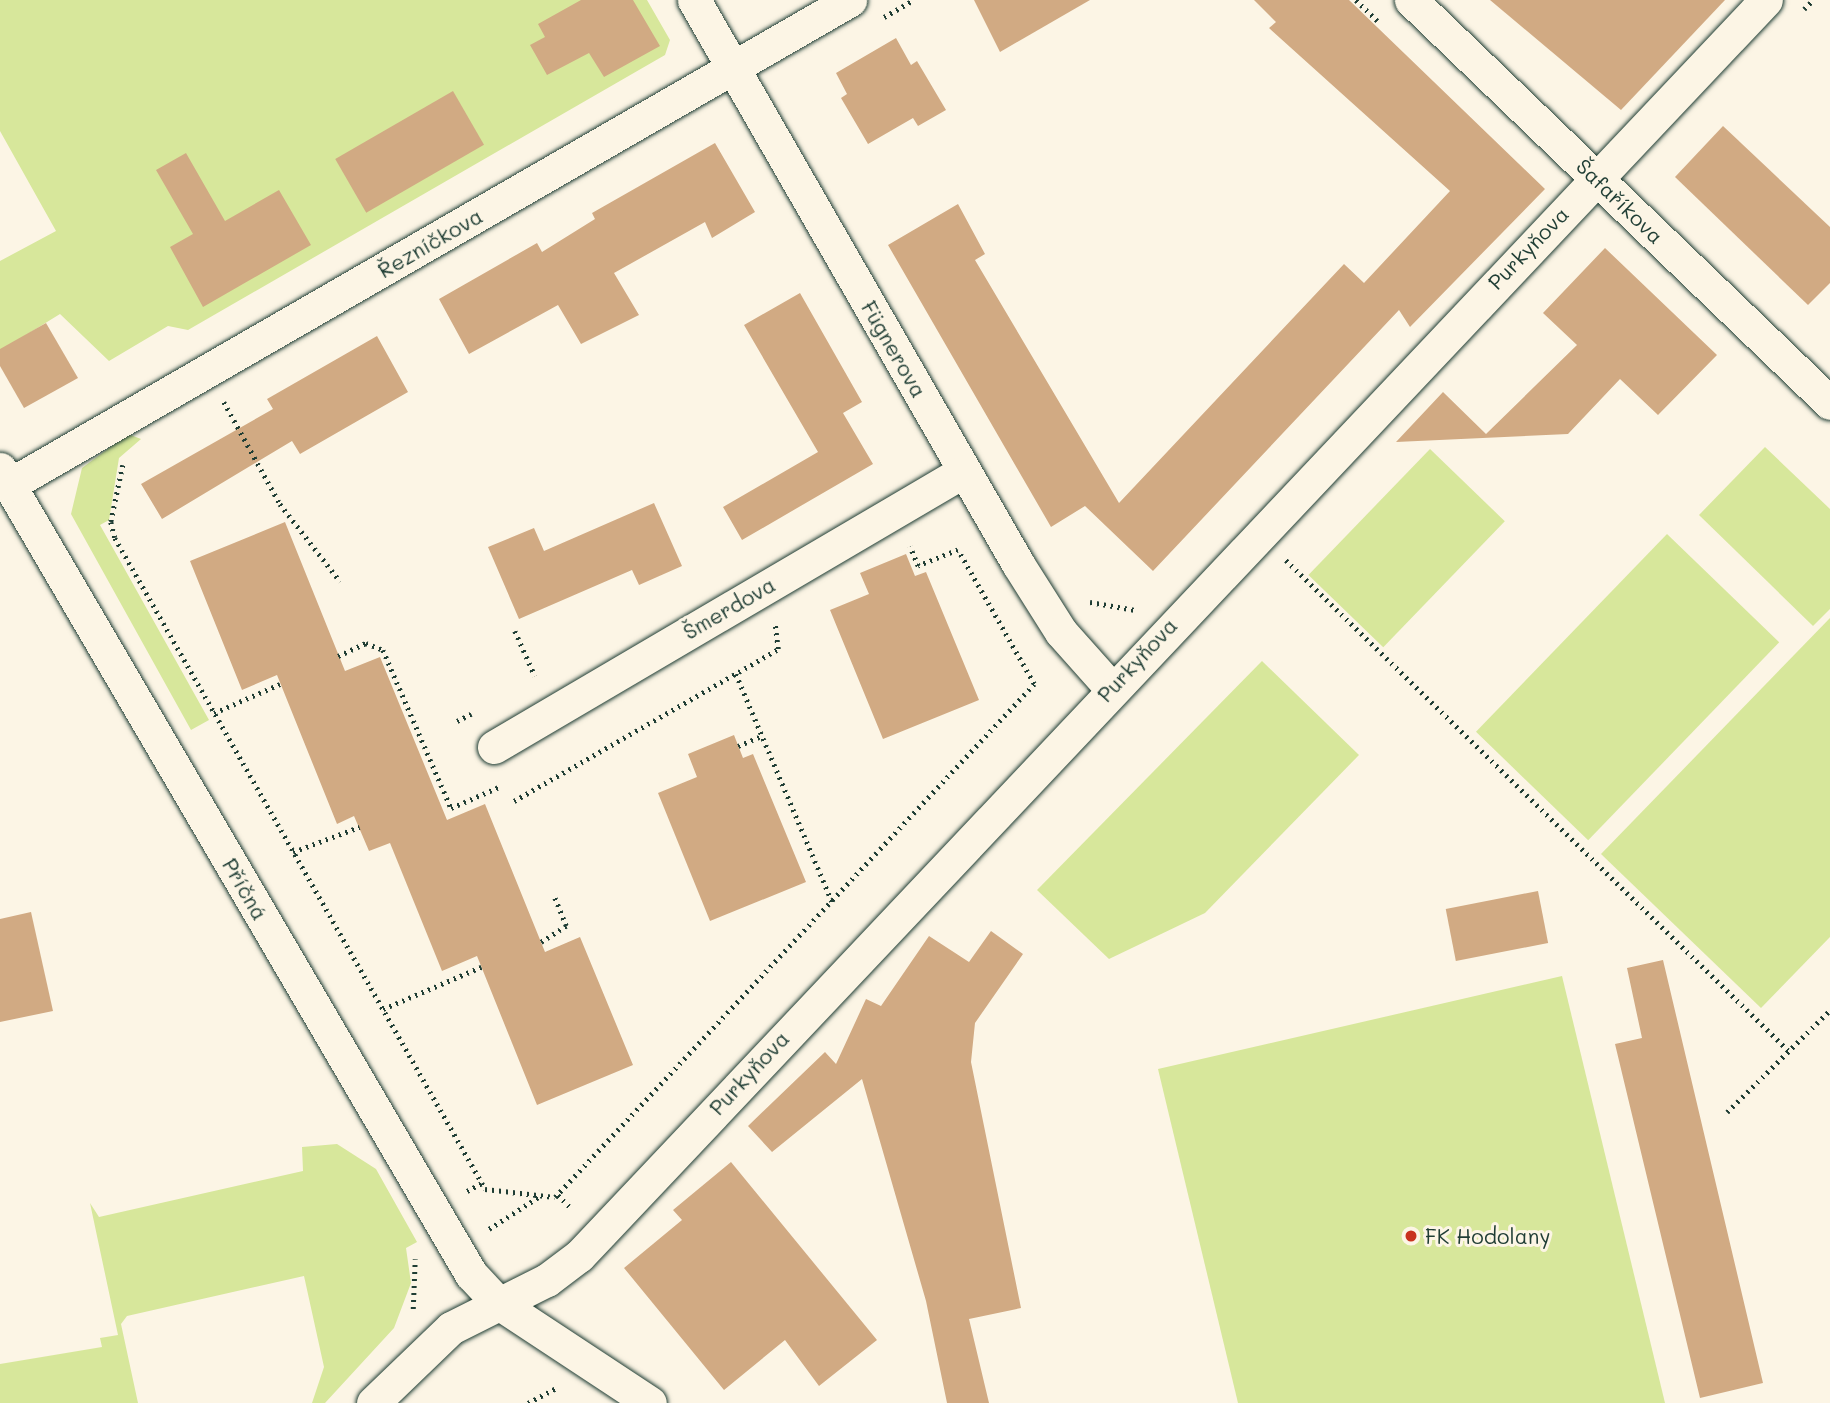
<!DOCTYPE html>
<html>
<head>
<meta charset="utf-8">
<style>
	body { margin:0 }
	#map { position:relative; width:1830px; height:1403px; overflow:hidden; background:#fcf5e5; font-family:Mali,sans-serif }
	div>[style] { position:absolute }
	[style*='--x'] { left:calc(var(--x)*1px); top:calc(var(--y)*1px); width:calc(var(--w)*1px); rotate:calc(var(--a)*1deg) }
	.green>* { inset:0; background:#d7e79b; transform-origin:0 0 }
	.building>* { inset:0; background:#d1aa83; transform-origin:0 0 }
	.path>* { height:4.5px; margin-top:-2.25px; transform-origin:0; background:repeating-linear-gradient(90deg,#1f3d34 0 2px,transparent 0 7px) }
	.roads { filter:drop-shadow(0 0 2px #1f3d34) drop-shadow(0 0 2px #1f3d34) }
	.minor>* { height:33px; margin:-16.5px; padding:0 16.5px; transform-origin:16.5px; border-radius:16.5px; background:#fcf5e5 }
	.dots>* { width:19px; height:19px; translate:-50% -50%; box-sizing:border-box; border:4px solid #fcf5e5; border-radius:50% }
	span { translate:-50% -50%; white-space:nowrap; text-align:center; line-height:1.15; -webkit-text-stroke:6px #fcf5e5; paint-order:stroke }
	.street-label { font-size:21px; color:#1f3d34 }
	.poi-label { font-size:21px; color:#1f3d34 }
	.left { translate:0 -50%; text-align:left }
</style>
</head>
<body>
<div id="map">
	<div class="green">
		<i style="clip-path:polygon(0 0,647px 0,670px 40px,665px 55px,188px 330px,168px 326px,109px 361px,60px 314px,0 351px,0 261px,56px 231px,0 131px)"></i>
		<i style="clip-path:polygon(128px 434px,141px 439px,119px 458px,109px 520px,100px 525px,209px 720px,191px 730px,71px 514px,82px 468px)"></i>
		<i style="clip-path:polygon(1765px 447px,1830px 509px,1830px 609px,1813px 626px,1699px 515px)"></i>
		<i style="left:1430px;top:449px;width:104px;height:175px;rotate:44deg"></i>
		<i style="left:1667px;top:534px;width:156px;height:275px;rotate:44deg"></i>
		<i style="clip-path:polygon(1830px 618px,1830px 937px,1761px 1008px,1601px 854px)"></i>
		<i style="clip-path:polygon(1262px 661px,1359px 755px,1205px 913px,1109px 959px,1037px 890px)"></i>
		<i style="clip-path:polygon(1562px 976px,1665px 1403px,1238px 1403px,1158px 1069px)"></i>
		<i style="clip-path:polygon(337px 1144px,376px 1169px,417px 1242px,406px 1248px,411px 1283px,394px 1328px,325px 1403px,312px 1403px,324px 1367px,304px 1276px,127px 1316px,121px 1324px,138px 1403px,0 1403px,0 1364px,102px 1347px,100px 1338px,118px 1335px,90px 1203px,99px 1217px,303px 1171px,302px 1147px)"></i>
	</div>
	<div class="building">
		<i style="clip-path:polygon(581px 0,633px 0,660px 46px,604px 77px,589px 53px,547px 75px,530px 45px,545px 37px,538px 24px)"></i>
		<i style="clip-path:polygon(974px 0,1090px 0,1000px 52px)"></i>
		<i style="clip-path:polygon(1254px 0,1349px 0,1545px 189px,1410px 327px,1399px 310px,1153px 571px,1085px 506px,1051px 527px,888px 245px,958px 204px,985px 254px,975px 260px,1119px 503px,1344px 264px,1364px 283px,1450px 191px,1269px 28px,1276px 22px)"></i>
		<i style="clip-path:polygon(1490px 0,1725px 0,1621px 110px)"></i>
		<i style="clip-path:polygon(896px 38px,911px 65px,917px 61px,946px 110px,918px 126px,913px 118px,868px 144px,841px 98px,847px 94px,836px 73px)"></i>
		<i style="left:453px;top:91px;width:62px;height:136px;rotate:60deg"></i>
		<i style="clip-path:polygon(1723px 126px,1830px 227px,1830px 283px,1808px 305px,1675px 177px)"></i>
		<i style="clip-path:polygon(715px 143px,755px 212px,712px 238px,705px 222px,614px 273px,639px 315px,581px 344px,558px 305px,469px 354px,439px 299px,537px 243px,542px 252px,595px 219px,592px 213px)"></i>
		<i style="clip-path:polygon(186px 153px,225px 221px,279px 190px,311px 245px,203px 307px,170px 247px,193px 234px,156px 170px)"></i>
		<i style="clip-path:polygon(1605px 248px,1717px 355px,1658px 415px,1620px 379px,1568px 434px,1396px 442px,1443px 392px,1486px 434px,1577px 345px,1543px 313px)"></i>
		<i style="clip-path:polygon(800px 293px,862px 402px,843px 413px,873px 464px,742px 540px,723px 507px,818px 452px,744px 325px)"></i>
		<i style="clip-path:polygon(46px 323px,78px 378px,24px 408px,0 366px,0 349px)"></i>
		<i style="clip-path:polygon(377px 336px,408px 392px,300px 454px,292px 441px,162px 519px,141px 484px,273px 409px,267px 399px)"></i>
		<i style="clip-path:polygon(654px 503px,682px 566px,639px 585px,632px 570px,519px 619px,488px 547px,534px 528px,544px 551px)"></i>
		<i style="clip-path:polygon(285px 522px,345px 671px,380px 657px,447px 820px,485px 804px,545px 952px,580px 937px,633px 1065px,537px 1105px,477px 956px,442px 971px,390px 843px,369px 851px,354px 816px,337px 824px,277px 675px,242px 690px,190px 561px)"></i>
		<i style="clip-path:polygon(906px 554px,915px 576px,926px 572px,979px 700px,883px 739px,830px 610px,869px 594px,860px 573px)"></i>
		<i style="clip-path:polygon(734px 735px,743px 758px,753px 754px,806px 882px,710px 921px,658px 793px,697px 777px,688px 754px)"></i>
		<i style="left:1538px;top:891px;width:53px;height:94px;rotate:79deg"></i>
		<i style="clip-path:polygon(31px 912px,53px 1011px,0 1022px,0 919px)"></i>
		<i style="clip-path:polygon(991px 931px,1023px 954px,975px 1023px,971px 1062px,1021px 1308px,969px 1319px,989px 1403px,947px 1403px,926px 1301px,862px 1079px,772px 1152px,748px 1126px,825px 1052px,836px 1064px,866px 999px,881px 1006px,929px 936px,969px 962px)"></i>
		<i style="clip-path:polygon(1663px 960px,1763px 1383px,1700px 1398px,1615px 1044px,1642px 1038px,1627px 968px)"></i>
		<i style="clip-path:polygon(731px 1162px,877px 1340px,819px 1386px,785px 1340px,724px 1390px,624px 1268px,682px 1220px,673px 1210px)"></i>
	</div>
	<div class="path">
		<i style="--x:1356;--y:0;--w:30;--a:44"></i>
		<i style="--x:1804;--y:9;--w:13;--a:-45"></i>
		<i style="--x:884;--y:17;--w:34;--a:-30"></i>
		<i style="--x:224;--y:402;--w:116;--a:61.2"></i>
		<i style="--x:280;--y:504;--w:98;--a:52.1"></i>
		<i style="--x:123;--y:465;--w:58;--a:101.9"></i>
		<i style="--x:111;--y:522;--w:16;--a:76"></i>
		<i style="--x:115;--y:538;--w:742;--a:60.36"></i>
		<i style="--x:482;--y:1183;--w:7;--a:63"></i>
		<i style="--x:485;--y:1189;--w:70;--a:6.5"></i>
		<i style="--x:555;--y:1197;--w:702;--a:-46.96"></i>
		<i style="--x:1034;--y:684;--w:154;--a:-119.6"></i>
		<i style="--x:958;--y:550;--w:43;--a:158.2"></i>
		<i style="--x:918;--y:566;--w:21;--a:-113"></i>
		<i style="--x:1286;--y:560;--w:704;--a:44.31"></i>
		<i style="--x:1090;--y:602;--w:46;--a:10.1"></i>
		<i style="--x:515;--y:631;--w:49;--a:66"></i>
		<i style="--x:338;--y:656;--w:31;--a:-25"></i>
		<i style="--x:366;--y:643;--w:18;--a:22"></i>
		<i style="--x:383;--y:650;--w:172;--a:66.7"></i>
		<i style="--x:451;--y:808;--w:55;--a:-23.7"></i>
		<i style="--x:736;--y:674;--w:250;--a:67.1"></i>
		<i style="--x:214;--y:713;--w:72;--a:-23.7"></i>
		<i style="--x:457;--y:721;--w:16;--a:-27"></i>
		<i style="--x:738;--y:746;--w:26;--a:-23"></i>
		<i style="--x:514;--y:801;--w:305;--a:-29.9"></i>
		<i style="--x:778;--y:649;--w:24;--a:-97"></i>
		<i style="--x:293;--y:852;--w:71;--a:-20.7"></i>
		<i style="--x:541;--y:942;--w:30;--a:-33"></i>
		<i style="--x:566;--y:926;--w:32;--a:-112"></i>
		<i style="--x:383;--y:1009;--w:107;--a:-23.2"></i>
		<i style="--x:1727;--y:1112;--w:145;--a:-44.7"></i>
		<i style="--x:467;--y:1191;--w:17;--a:-28"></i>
		<i style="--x:558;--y:1195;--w:20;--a:45"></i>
		<i style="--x:489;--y:1229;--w:61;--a:-32.9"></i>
		<i style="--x:413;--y:1309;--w:50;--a:-87.7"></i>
		<i style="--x:528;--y:1403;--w:32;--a:-28"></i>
	</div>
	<div class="roads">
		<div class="minor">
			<i style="--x:694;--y:0;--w:650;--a:60.12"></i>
			<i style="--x:1018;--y:564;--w:80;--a:57.7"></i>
			<i style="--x:1061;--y:632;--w:74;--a:48.3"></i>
			<i style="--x:1411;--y:0;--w:581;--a:43.88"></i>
			<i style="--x:0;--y:469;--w:933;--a:59.67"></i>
			<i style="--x:471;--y:1274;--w:38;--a:47"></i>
			<i style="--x:497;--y:1302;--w:183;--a:33.4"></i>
			<i style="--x:9;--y:485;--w:971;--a:-29.97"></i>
			<i style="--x:494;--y:747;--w:545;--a:-30.42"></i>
			<i style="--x:373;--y:1403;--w:108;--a:-43.9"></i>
			<i style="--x:451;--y:1328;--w:107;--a:-26.6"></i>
			<i style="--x:547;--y:1280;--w:40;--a:-37"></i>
			<i style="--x:579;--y:1256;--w:1728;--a:-46.62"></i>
		</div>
	</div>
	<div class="dots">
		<i style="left:1411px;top:1236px;background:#c8321e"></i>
	</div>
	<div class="street-label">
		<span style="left:1620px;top:201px;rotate:44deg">Šafaříkova</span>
		<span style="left:430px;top:243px;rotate:-30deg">Řezníčkova</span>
		<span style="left:1528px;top:248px;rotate:-46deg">Purkyňova</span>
		<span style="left:894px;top:349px;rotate:60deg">Fügnerova</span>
		<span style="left:729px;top:608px;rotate:-30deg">Šmerdova</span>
		<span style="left:1137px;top:660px;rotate:-47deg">Purkyňova</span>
		<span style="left:245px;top:889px;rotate:60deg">Příčná</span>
		<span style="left:749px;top:1073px;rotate:-47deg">Purkyňova</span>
	</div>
	<div class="poi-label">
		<span class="left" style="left:1425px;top:1236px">FK Hodolany</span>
	</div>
</div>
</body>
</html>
